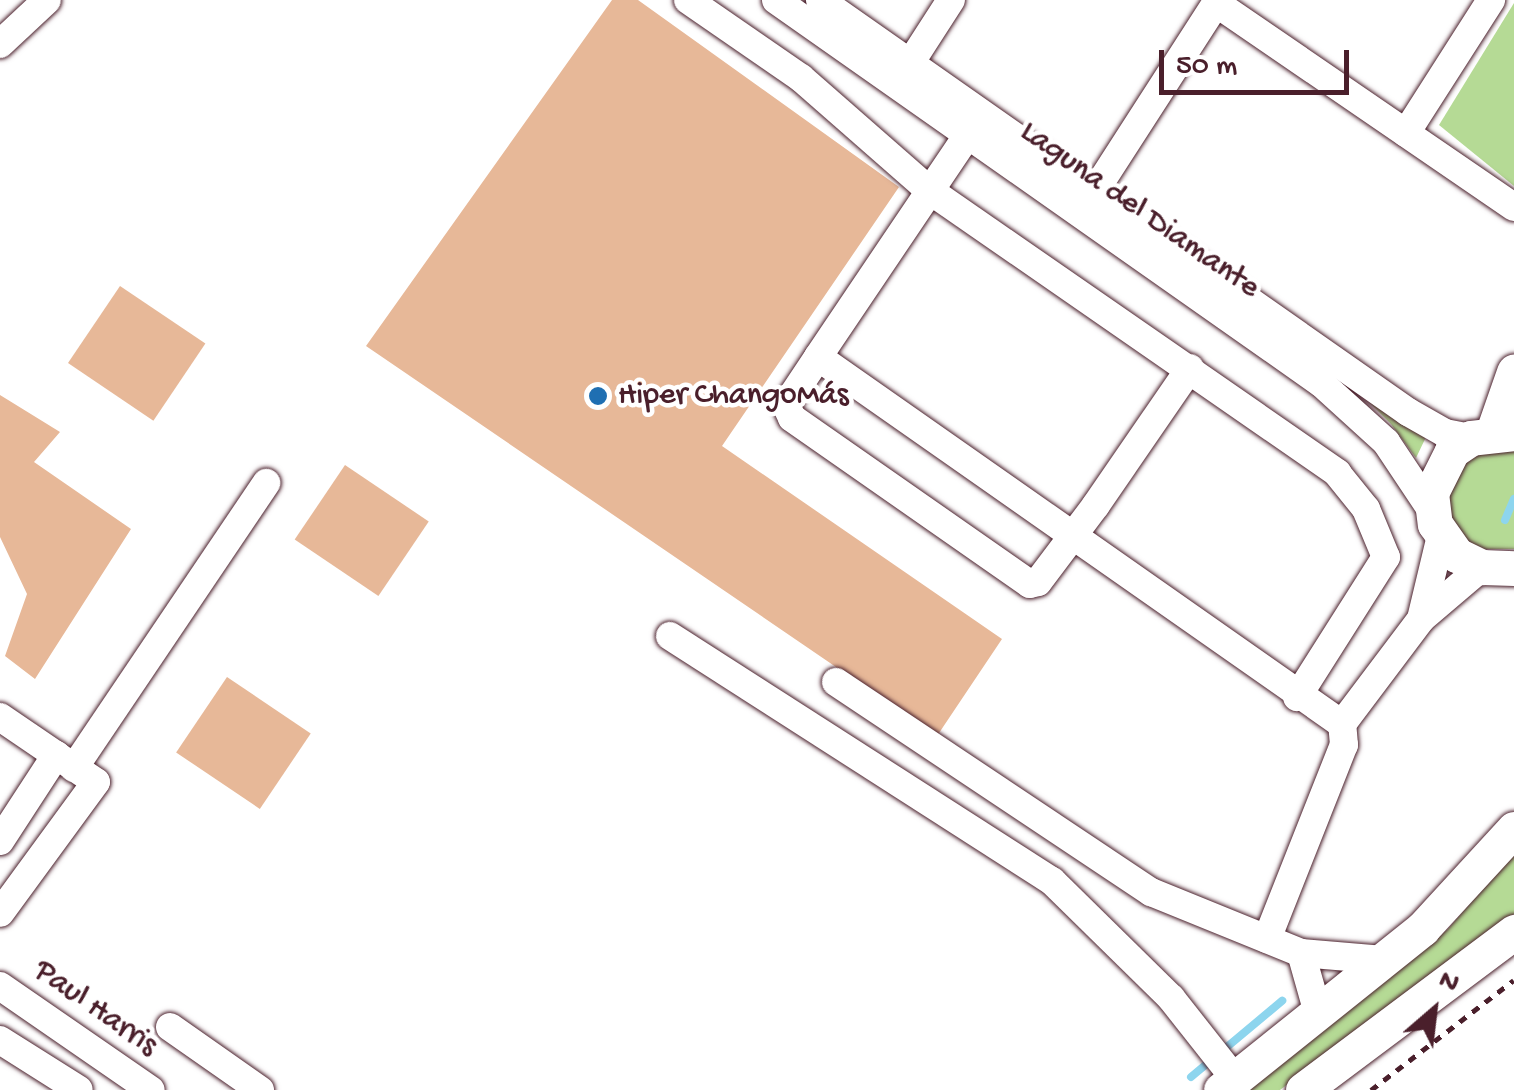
<!DOCTYPE html>
<html>
<head>
<meta charset="utf-8">
<style>
	body { margin:0 }
	#map { position:relative; width:1514px; height:1090px; overflow:hidden; background:#fff; font-family:"Gochi Hand",sans-serif }
	div>[style] { position:absolute }
	[style*='--x'] { left:calc(var(--x)*1px); top:calc(var(--y)*1px); width:calc(var(--w)*1px); rotate:calc(var(--a)*1deg) }
	.green>* { inset:0; background:#b5da95 }
	.stream>* { height:8px; margin:-4px; padding:0 4px; transform-origin:4px; border-radius:4px; background:#8dd5ee }
	.building>* { inset:0; background:#e7b898; transform-origin:0 0 }
	.path>* { height:5px; margin-top:-2.5px; transform-origin:0; background:repeating-linear-gradient(90deg,#4a1f2b 0 8px,transparent 0 16px) }
	.roads { filter:drop-shadow(0 0 2px #4a1f2b) drop-shadow(0 0 2px #4a1f2b) }
	.minor>* { height:28px; margin:-14px; padding:0 14px; transform-origin:14px; border-radius:14px; background:#fff }
	.major>* { height:35px; margin:-17.5px; padding:0 17.5px; transform-origin:17.5px; border-radius:17.5px; background:#fff }
	.dots>* { width:28px; height:28px; translate:-50% -50%; box-sizing:border-box; border:5px solid #fff; border-radius:50% }
	span { translate:-50% -50%; white-space:nowrap; text-align:center; line-height:1.15; -webkit-text-stroke:9px #fff; paint-order:stroke }
	.street-label { font-size:32px; color:#4a1f2b }
	.poi-label { font-size:32px; color:#4a1f2b }
	.left { translate:0 -50%; text-align:left }
	.north { position:absolute; left:1384px; top:960px; width:100px; height:100px; -webkit-text-stroke:8px #fff; paint-order:stroke; rotate:28deg; font-size:28px; font-weight:700; line-height:40px; text-align:center; color:#4a1f2b }
	.north::after { content:''; display:block; margin:auto; width:35px; height:45px; background:#4a1f2b; clip-path:polygon(50% 0,100% 100%,50% 72%,0 100%) }
	.scale { position:absolute; left:1159px; top:50px; width:190px; height:45px; box-sizing:border-box; border:5px solid #4a1f2b; border-top:0; padding-left:12px; font-size:30px; line-height:35px; white-space:nowrap; color:#4a1f2b; -webkit-text-stroke:8px #fff; paint-order:stroke }
</style>
</head>
<body>
<div id="map">
	<div class="green">
		<i style="clip-path:polygon(1514px 3px,1514px 186px,1439px 125px)"></i>
		<i style="clip-path:polygon(1353px 386px,1426px 437px,1416px 458px,1391px 424px)"></i>
		<i style="clip-path:polygon(1514px 447px,1514px 549px,1481px 549px,1465px 540px,1446px 512px,1448px 478px,1472px 451px)"></i>
		<i style="clip-path:polygon(1514px 852px,1514px 914px,1280px 1090px,1247px 1090px,1448px 929px)"></i>
	</div>
	<div class="stream">
		<i style="--x:1505;--y:520;--w:23;--a:-67"></i>
		<i style="--x:1191;--y:1077;--w:119;--a:-39.9"></i>
	</div>
	<div class="building">
		<i style="clip-path:polygon(612px 0,638px 0,899px 187px,722px 446px,1002px 639px,937px 736px,366px 346px)"></i>
		<i style="left:120px;top:286px;width:103px;height:93px;rotate:34deg"></i>
		<i style="clip-path:polygon(0 395px,60px 432px,34px 462px,131px 529px,35px 679px,5px 656px,27px 594px,0 537px)"></i>
		<i style="left:345px;top:465px;width:101px;height:90px;rotate:34deg"></i>
		<i style="left:227px;top:677px;width:101px;height:91px;rotate:34deg"></i>
	</div>
	<div class="path">
		<i style="--x:1371;--y:1090;--w:180;--a:-37.6"></i>
	</div>
	<div class="roads">
		<div class="minor">
			<i style="--x:688;--y:0;--w:137;--a:34.6"></i>
			<i style="--x:801;--y:78;--w:170;--a:41.2"></i>
			<i style="--x:929;--y:190;--w:497;--a:34.7"></i>
			<i style="--x:1337;--y:473;--w:46;--a:51.1"></i>
			<i style="--x:1366;--y:509;--w:52;--a:67.4"></i>
			<i style="--x:1386;--y:557;--w:166;--a:122.4"></i>
			<i style="--x:776;--y:0;--w:666;--a:35.1"></i>
			<i style="--x:1321;--y:383;--w:88;--a:42.2"></i>
			<i style="--x:1386;--y:442;--w:83;--a:56.3"></i>
			<i style="--x:820;--y:0;--w:718;--a:35.02"></i>
			<i style="--x:1408;--y:412;--w:43;--a:29.6"></i>
			<i style="--x:1445;--y:433;--w:26;--a:11"></i>
			<i style="--x:1216;--y:3;--w:361;--a:34.4"></i>
			<i style="--x:0;--y:44;--w:64;--a:-43.1"></i>
			<i style="--x:900;--y:79;--w:94;--a:-57.2"></i>
			<i style="--x:969;--y:133;--w:270;--a:124"></i>
			<i style="--x:818;--y:357;--w:640;--a:35.01"></i>
			<i style="--x:1406;--y:133;--w:158;--a:-57.4"></i>
			<i style="--x:1086;--y:205;--w:244;--a:-57.2"></i>
			<i style="--x:818;--y:357;--w:58;--a:123.7"></i>
			<i style="--x:786;--y:405;--w:14;--a:65"></i>
			<i style="--x:792;--y:418;--w:290;--a:34.9"></i>
			<i style="--x:1030;--y:584;--w:8;--a:-14"></i>
			<i style="--x:1038;--y:582;--w:96;--a:-53"></i>
			<i style="--x:1096;--y:505;--w:166;--a:-55.5"></i>
			<i style="--x:1422;--y:618;--w:79;--a:-40.4"></i>
			<i style="--x:670;--y:636;--w:454;--a:32.7"></i>
			<i style="--x:1052;--y:881;--w:167;--a:44.5"></i>
			<i style="--x:1171;--y:998;--w:103;--a:51.7"></i>
			<i style="--x:836;--y:682;--w:379;--a:33.7"></i>
			<i style="--x:1151;--y:892;--w:162;--a:22.1"></i>
			<i style="--x:1301;--y:953;--w:83;--a:4.8"></i>
			<i style="--x:0;--y:717;--w:68;--a:34.2"></i>
			<i style="--x:74;--y:768;--w:344;--a:-56"></i>
			<i style="--x:0;--y:841;--w:103;--a:-56.9"></i>
			<i style="--x:56;--y:755;--w:48;--a:34"></i>
			<i style="--x:96;--y:782;--w:162;--a:126.2"></i>
			<i style="--x:1267;--y:939;--w:209;--a:-68.4"></i>
			<i style="--x:1344;--y:745;--w:21;--a:-95"></i>
			<i style="--x:1342;--y:724;--w:131;--a:-53"></i>
			<i style="--x:1421;--y:619;--w:85;--a:-76.5"></i>
			<i style="--x:1301;--y:953;--w:62;--a:74.2"></i>
			<i style="--x:0;--y:986;--w:183;--a:34.6"></i>
			<i style="--x:170;--y:1027;--w:110;--a:35"></i>
			<i style="--x:0;--y:1040;--w:93;--a:32.3"></i>
		</div>
		<div class="major">
			<i style="--x:1493;--y:432;--w:64;--a:-70.7"></i>
			<i style="--x:1514;--y:433;--w:43;--a:173.4"></i>
			<i style="--x:1471;--y:438;--w:23;--a:146"></i>
			<i style="--x:1452;--y:451;--w:47;--a:116.6"></i>
			<i style="--x:1431;--y:493;--w:31;--a:83"></i>
			<i style="--x:1435;--y:524;--w:38;--a:55"></i>
			<i style="--x:1457;--y:555;--w:28;--a:26"></i>
			<i style="--x:1482;--y:567;--w:32;--a:2"></i>
			<i style="--x:1221;--y:1090;--w:258;--a:-38.7"></i>
			<i style="--x:1422;--y:929;--w:136;--a:-47.4"></i>
			<i style="--x:1303;--y:1090;--w:264;--a:-36.8"></i>
		</div>
	</div>
	<div class="dots">
		<i style="left:598px;top:396px;background:#1f6fb2"></i>
	</div>
	<div class="street-label">
		<span style="left:1139px;top:211px;rotate:35deg">Laguna del Diamante</span>
		<span style="left:95px;top:1009px;rotate:35deg">Paul Harris</span>
	</div>
	<div class="poi-label">
		<span class="left" style="left:618px;top:396px">Hiper ChangoMás</span>
	</div>
	<div class="north">N</div>
	<div class="scale">50 m</div>
</div>
</body>
</html>
